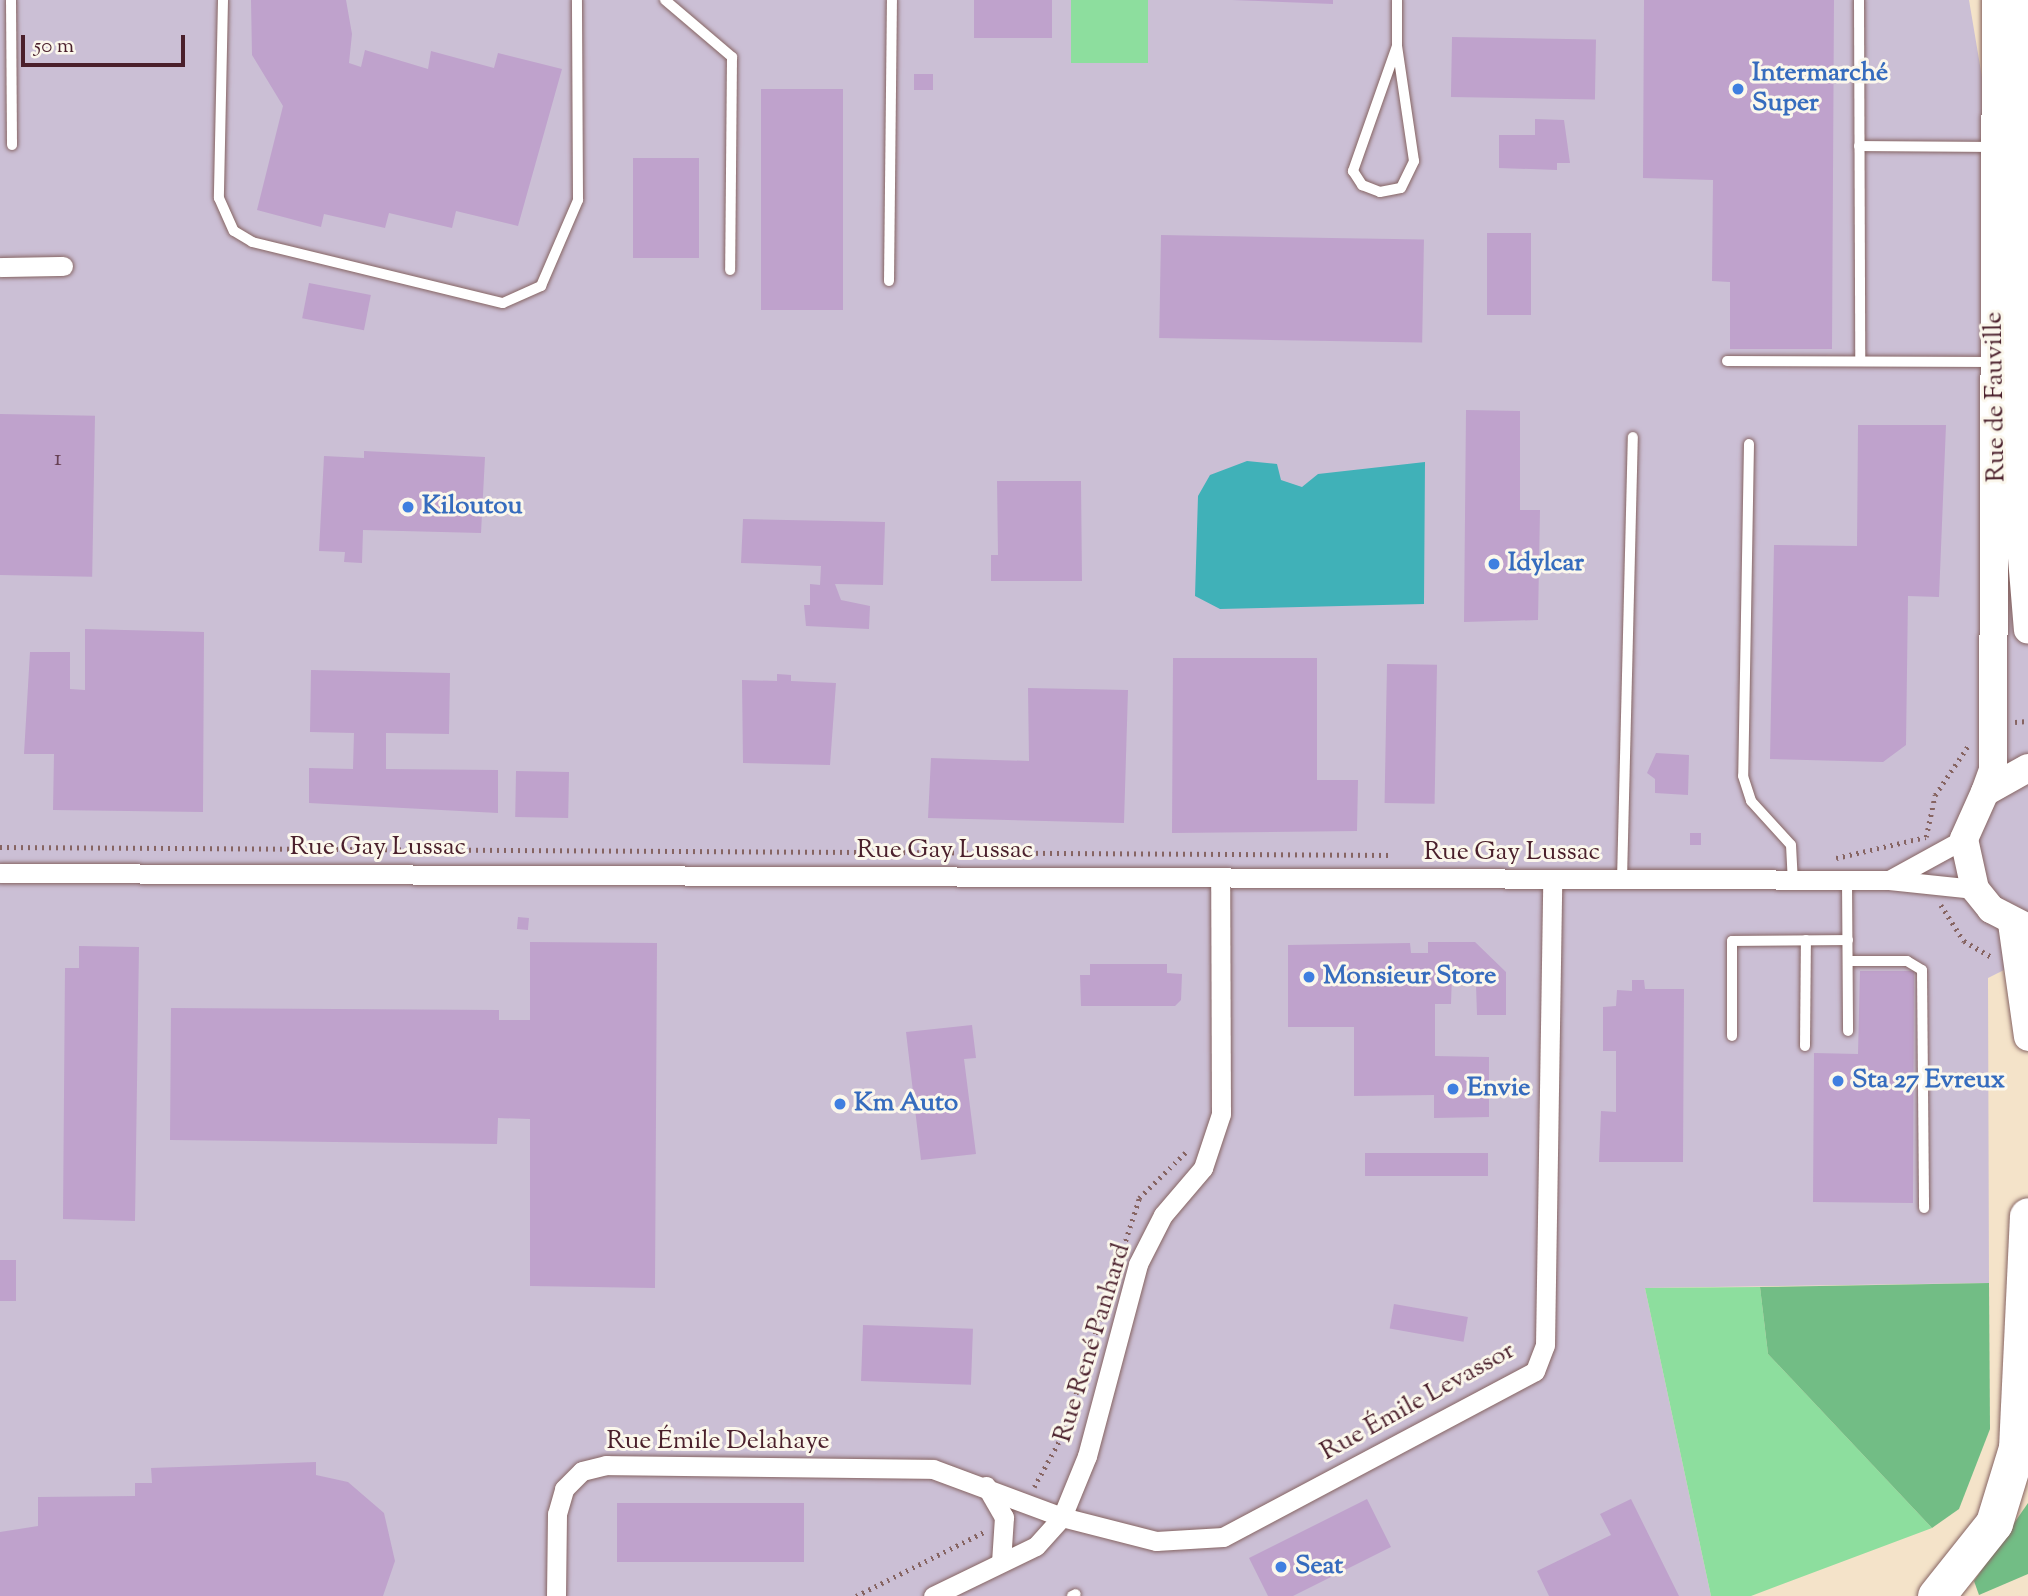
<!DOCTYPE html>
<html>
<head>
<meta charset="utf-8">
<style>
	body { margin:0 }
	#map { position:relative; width:2028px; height:1596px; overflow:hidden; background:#f4e3c9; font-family:"Sorts Mill Goudy",serif }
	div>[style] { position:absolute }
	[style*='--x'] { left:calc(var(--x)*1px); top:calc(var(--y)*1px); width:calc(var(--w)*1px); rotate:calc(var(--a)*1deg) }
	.industrial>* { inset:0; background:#cbbfd5 }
	.green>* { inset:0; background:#8dde9e; transform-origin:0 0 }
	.forest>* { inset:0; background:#72bd85 }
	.water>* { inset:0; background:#40b1b8 }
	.building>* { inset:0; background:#bfa2cc; transform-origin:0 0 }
	.path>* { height:4.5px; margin-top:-2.25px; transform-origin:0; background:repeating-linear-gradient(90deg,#866462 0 2px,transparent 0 7px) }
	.roads { filter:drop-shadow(0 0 2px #866462) drop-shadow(0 0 2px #866462) }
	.lane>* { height:10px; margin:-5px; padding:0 5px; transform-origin:5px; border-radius:5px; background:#fff }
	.street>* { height:19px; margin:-9.5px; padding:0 9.5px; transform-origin:9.5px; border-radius:9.5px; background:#fff }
	.secondary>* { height:28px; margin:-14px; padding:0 14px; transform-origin:14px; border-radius:14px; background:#fff }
	.highway>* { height:37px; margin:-18.5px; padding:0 18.5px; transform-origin:18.5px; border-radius:18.5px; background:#fff }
	.dots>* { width:19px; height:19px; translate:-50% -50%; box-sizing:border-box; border:4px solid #fbf7ec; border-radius:50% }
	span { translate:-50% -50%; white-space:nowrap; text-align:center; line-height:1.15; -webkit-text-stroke:6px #fbf7ec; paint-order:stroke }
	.number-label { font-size:23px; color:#674053 }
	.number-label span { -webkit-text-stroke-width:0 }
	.shop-label { font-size:26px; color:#366cbe; font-weight:700 }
	.left { translate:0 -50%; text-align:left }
	.street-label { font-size:26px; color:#4a1f2b }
	.scale { position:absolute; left:21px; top:35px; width:164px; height:32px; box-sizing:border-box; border:4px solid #4a1f2b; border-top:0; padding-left:9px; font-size:21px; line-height:24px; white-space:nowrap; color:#4a1f2b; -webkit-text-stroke:5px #fbf7ec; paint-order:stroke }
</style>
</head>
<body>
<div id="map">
	<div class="industrial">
		<i style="clip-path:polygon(0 0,1969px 0,2028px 351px,2028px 958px,1988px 978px,1989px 1283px,1645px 1288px,1711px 1596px,0 1596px)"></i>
	</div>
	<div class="green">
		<i style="left:1071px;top:0;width:77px;height:63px"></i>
		<i style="clip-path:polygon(1760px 1287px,1768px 1354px,1932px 1528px,1751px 1596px,1711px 1596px,1645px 1288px)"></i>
	</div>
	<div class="forest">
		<i style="clip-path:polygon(1989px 1283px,1990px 1429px,1959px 1509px,1932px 1528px,1768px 1354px,1760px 1287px)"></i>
		<i style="clip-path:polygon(2028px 1503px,2028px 1574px,1979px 1595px,1974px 1581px)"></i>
	</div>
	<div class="water">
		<i style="clip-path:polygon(1247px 461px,1277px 464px,1281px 480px,1302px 487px,1318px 474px,1425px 462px,1424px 604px,1220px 609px,1195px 596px,1198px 496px,1210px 475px)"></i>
	</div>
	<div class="building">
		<i style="clip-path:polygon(251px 0,346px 0,352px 34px,349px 63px,361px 67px,365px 50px,428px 69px,431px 51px,494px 68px,498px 53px,562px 69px,518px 226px,456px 211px,452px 228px,389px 213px,385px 228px,324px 214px,321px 227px,257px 210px,283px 106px,252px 55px)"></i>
		<i style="left:974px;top:0;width:78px;height:38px"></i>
		<i style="clip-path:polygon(1232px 0,1333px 0,1333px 4px)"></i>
		<i style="clip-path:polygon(1644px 0,1834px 0,1832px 349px,1730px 349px,1730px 282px,1712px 281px,1713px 180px,1643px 178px)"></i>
		<i style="left:1452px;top:37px;width:144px;height:60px;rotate:1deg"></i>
		<i style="left:914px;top:74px;width:19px;height:16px"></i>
		<i style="left:843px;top:89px;width:221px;height:82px;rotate:90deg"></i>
		<i style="clip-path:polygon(1535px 119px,1564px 120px,1570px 163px,1557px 163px,1557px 170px,1499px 168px,1499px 135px,1535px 135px)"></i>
		<i style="left:633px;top:158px;width:66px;height:100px"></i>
		<i style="left:1487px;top:233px;width:44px;height:82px"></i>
		<i style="left:1161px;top:235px;width:263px;height:103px;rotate:1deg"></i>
		<i style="left:309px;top:283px;width:63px;height:36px;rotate:11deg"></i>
		<i style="clip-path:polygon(1466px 410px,1520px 411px,1520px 510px,1540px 510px,1538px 620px,1464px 622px)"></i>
		<i style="left:0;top:414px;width:95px;height:161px;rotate:1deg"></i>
		<i style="clip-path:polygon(1858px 425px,1946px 425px,1939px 597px,1908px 596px,1906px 745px,1883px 762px,1770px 759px,1774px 545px,1857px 546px)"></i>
		<i style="clip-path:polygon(364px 451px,485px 457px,481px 533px,363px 530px,362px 563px,344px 562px,345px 552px,319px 551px,324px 456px,364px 458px)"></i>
		<i style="clip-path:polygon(997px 481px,1081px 481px,1082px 581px,991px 581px,991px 555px,998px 555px)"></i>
		<i style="clip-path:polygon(743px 519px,885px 522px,883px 585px,835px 584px,841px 600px,870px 606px,869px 629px,806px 626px,804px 605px,810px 605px,810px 584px,820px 585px,821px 566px,741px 563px)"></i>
		<i style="clip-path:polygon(85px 629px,204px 632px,203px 812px,53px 810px,54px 754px,24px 754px,30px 652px,70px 652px,70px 689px,85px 690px)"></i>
		<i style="clip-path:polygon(1173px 658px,1317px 658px,1317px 780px,1358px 780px,1357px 831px,1172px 833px)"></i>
		<i style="left:1387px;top:664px;width:50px;height:139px;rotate:1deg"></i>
		<i style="clip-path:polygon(311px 670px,450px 673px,449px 734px,386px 733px,386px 769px,498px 770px,498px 813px,309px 803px,309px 768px,353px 769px,354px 733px,310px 732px)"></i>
		<i style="clip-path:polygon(777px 674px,791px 675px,791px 681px,836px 683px,830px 765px,743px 763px,742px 680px,777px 681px)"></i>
		<i style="clip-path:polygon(1028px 688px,1128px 690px,1124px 823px,928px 818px,931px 758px,1029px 761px)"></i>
		<i style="clip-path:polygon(1656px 753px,1689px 755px,1688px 795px,1655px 793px,1655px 779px,1647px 773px)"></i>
		<i style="left:516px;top:771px;width:53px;height:46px;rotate:1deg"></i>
		<i style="left:1690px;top:833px;width:11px;height:12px"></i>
		<i style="left:518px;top:917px;width:11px;height:12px;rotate:5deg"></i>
		<i style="clip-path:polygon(530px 942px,657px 943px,655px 1288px,530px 1286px,530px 1119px,498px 1118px,497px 1144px,170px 1140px,171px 1008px,499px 1010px,499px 1020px,530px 1020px)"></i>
		<i style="clip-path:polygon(1428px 942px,1475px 942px,1506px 972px,1506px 1015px,1477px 1015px,1476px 985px,1465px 975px,1452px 974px,1451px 1004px,1435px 1004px,1435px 1056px,1489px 1057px,1489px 1117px,1434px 1118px,1434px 1095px,1354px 1096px,1354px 1027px,1288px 1027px,1288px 945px,1410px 943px,1411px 953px,1428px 953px)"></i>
		<i style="clip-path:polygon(79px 946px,139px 947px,135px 1221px,63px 1219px,65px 968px,79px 968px)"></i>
		<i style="clip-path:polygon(1090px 964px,1167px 964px,1167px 973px,1182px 974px,1181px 1000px,1175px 1006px,1081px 1006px,1080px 975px,1090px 975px)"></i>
		<i style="clip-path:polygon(1860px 971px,1914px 971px,1913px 1203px,1813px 1202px,1814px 1053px,1858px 1054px)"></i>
		<i style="clip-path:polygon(1632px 980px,1644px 980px,1645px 989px,1684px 989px,1683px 1162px,1599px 1162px,1601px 1111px,1616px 1112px,1616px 1051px,1603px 1051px,1603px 1007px,1616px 1006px,1617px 990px,1632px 991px)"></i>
		<i style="clip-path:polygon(972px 1025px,976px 1058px,964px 1059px,976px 1154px,921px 1160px,906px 1032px)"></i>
		<i style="left:1365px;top:1153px;width:123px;height:23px"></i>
		<i style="left:0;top:1260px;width:16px;height:41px"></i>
		<i style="left:1394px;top:1304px;width:75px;height:25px;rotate:10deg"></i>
		<i style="left:863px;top:1325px;width:110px;height:56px;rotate:2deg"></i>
		<i style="clip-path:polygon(316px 1462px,316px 1475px,348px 1482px,384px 1513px,395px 1561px,383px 1596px,0 1596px,0 1532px,38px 1526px,38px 1497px,135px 1496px,135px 1483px,152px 1483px,151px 1468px)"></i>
		<i style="clip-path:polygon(1367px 1499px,1391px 1547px,1293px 1596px,1268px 1596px,1249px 1558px)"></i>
		<i style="clip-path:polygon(1631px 1499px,1679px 1596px,1549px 1596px,1537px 1571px,1611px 1535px,1600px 1514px)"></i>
		<i style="left:617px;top:1503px;width:187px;height:59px"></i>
	</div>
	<div class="path">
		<i style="--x:2015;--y:722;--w:13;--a:-4"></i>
		<i style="--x:0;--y:847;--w:1393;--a:0.33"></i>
		<i style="--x:1836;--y:858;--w:92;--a:-13.1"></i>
		<i style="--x:1926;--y:837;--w:43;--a:-77.9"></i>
		<i style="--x:1935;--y:795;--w:59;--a:-56"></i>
		<i style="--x:1941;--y:905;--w:43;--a:57.4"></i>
		<i style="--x:1964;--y:941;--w:32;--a:30"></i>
		<i style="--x:1034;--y:1487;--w:60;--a:-61.3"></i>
		<i style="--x:1063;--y:1434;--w:248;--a:-72.1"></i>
		<i style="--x:1139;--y:1198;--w:67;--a:-44.4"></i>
		<i style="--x:856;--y:1596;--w:143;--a:-26.6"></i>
	</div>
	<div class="roads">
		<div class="lane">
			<i style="--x:11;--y:0;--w:145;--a:89.6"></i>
			<i style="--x:223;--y:0;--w:198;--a:91.2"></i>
			<i style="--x:219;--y:198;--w:36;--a:66"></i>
			<i style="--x:234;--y:231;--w:21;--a:31"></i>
			<i style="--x:252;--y:242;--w:258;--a:13.7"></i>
			<i style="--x:503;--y:303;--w:42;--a:-24.1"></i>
			<i style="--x:541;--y:286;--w:94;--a:-66.7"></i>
			<i style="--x:578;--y:200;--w:200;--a:-90.3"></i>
			<i style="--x:665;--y:0;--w:88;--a:40.4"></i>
			<i style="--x:732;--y:57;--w:213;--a:90.5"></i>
			<i style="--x:1859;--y:0;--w:361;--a:89.8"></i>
			<i style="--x:1397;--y:46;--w:133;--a:109.4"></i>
			<i style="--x:1353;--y:171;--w:17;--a:57"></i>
			<i style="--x:1362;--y:185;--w:19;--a:21"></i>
			<i style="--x:1380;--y:192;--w:21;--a:-11"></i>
			<i style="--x:1401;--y:188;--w:30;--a:-64"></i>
			<i style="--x:1414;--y:161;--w:116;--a:-98.4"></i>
			<i style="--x:1397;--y:46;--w:46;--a:-90"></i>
			<i style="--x:1859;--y:146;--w:133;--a:0.4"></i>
			<i style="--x:889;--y:281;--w:281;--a:-89.4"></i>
			<i style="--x:1727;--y:361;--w:264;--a:0.2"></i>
			<i style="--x:1749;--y:444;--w:332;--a:91"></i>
			<i style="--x:1743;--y:776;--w:26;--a:72"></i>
			<i style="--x:1751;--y:801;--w:59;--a:47.7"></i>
			<i style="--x:1791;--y:845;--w:36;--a:87"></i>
			<i style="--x:1622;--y:880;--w:443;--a:-88.6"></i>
			<i style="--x:1847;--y:880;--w:151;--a:89.6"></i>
			<i style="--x:1848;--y:961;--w:59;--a:0"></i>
			<i style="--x:1907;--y:961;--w:17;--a:31"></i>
			<i style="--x:1922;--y:970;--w:238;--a:89.5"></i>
			<i style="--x:1732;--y:1036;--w:95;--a:-90"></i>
			<i style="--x:1732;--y:941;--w:116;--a:-0.5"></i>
			<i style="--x:1805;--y:1046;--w:106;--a:-89.5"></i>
			<i style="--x:1072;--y:1596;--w:4;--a:-27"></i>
		</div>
		<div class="street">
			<i style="--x:0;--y:267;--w:63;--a:-0.9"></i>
			<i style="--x:0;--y:873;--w:1889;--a:0.21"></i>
			<i style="--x:1889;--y:880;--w:86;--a:6"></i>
			<i style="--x:1889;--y:880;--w:85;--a:-28.7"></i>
			<i style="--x:986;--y:1486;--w:36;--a:60"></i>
			<i style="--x:1004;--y:1517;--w:45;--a:93.8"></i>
			<i style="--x:556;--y:1596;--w:82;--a:-89.3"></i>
			<i style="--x:557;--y:1514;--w:26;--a:-74"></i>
			<i style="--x:564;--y:1489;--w:25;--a:-45"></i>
			<i style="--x:582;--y:1471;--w:25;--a:-14"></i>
			<i style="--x:606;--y:1465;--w:327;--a:0.7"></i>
			<i style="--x:933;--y:1469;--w:138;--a:20.4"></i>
			<i style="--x:1062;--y:1517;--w:97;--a:14.3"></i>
			<i style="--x:1156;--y:1541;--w:67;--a:-3.4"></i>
			<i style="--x:1223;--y:1537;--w:353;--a:-28"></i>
			<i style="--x:1535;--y:1371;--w:28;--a:-69"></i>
			<i style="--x:1545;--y:1345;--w:466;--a:-89.1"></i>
			<i style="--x:933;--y:1596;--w:114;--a:-25.9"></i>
			<i style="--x:1036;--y:1546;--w:39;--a:-48"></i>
			<i style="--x:1062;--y:1517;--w:66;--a:-67.7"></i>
			<i style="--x:1087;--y:1456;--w:199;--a:-75.1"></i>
			<i style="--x:1138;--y:1264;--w:55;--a:-63"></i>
			<i style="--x:1163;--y:1215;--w:62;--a:-49.6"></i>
			<i style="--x:1203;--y:1168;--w:57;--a:-71.6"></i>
			<i style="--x:1221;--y:1114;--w:236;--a:-90.2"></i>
		</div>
		<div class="secondary">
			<i style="--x:2016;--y:0;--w:497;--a:89.9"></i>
			<i style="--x:2017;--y:497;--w:133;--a:85.3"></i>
			<i style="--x:2028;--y:768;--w:49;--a:150.8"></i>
			<i style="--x:1985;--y:792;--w:51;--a:114.1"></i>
			<i style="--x:1964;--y:839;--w:51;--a:77.6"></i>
			<i style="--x:1975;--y:889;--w:26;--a:51"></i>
			<i style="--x:1991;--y:909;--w:42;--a:27.2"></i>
			<i style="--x:1985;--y:792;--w:23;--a:-70"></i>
			<i style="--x:1993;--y:770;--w:770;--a:-89.78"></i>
			<i style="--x:2012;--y:923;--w:115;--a:82"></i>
		</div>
		<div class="highway">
			<i style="--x:1936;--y:1596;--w:93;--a:-51.5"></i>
			<i style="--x:1994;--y:1523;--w:78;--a:-73"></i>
			<i style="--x:2017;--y:1448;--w:232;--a:-87.3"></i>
		</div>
	</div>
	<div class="dots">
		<i style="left:1738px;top:89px;background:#3f7fe0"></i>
		<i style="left:408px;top:507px;background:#3f7fe0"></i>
		<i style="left:1494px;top:564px;background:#3f7fe0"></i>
		<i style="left:1309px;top:977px;background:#3f7fe0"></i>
		<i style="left:1838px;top:1081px;background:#3f7fe0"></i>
		<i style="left:1453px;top:1089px;background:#3f7fe0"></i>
		<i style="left:840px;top:1104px;background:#3f7fe0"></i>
		<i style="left:1281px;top:1567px;background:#3f7fe0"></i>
	</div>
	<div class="number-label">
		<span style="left:58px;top:460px">1</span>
	</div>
	<div class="shop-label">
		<span class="left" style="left:1752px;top:89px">Intermarché<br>Super</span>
		<span class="left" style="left:422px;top:507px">Kiloutou</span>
		<span class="left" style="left:1508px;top:564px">Idylcar</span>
		<span class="left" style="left:1323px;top:977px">Monsieur Store</span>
		<span class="left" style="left:1852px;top:1081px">Sta 27 Evreux</span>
		<span class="left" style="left:1467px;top:1089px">Envie</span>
		<span class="left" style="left:854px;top:1104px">Km Auto</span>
		<span class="left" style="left:1295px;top:1567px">Seat</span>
	</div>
	<div class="street-label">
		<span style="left:1996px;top:397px;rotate:-91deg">Rue de Fauville</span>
		<span style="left:378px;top:848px">Rue Gay Lussac</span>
		<span style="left:945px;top:851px">Rue Gay Lussac</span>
		<span style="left:1512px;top:853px">Rue Gay Lussac</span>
		<span style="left:1093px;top:1343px;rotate:-73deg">Rue René Panhard</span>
		<span style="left:1418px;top:1402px;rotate:-29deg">Rue Émile Levassor</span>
		<span style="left:718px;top:1442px">Rue Émile Delahaye</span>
	</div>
	<div class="scale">50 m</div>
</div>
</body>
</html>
